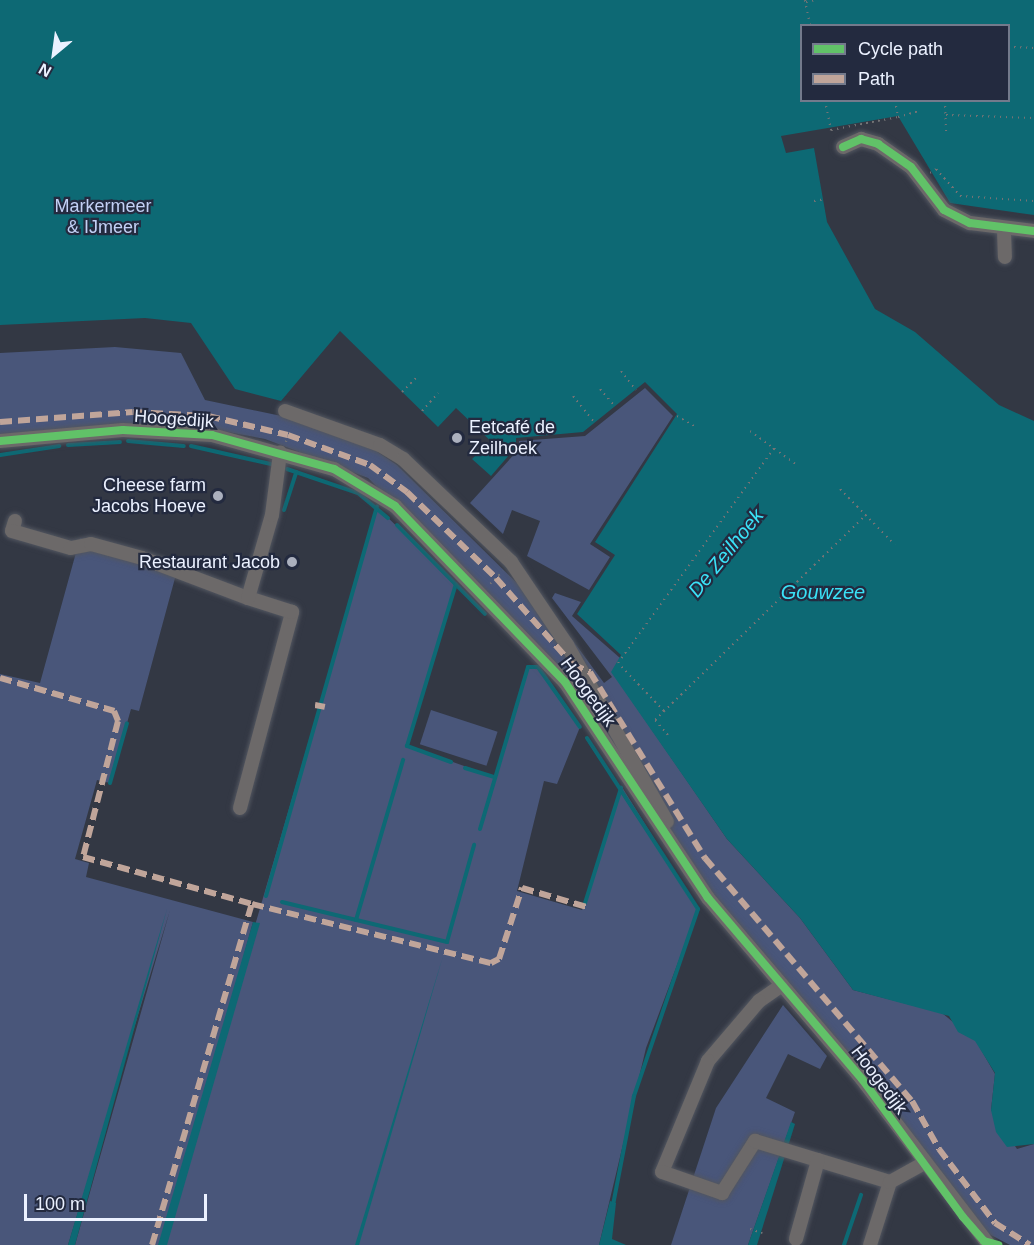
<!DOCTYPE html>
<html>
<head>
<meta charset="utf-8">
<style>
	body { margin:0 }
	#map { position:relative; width:1034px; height:1245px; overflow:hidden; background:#333844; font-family:Helvetica,sans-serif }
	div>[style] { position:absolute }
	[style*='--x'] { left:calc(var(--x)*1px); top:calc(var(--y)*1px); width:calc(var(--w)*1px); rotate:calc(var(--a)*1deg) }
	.green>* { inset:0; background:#49567a; transform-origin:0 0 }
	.water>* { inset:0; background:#0d6974 }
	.stream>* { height:4px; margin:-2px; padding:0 2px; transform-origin:2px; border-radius:2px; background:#0d6974 }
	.path>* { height:2px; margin-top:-1px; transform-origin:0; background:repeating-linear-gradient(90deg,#747375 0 1.5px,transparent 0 6px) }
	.roads { filter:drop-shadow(0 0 2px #525660) drop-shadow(0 0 2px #525660) }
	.minor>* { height:14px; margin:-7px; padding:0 7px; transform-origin:7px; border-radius:7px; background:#6c6969 }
	.quiet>* { height:6px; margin-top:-3px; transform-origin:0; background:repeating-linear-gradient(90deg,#c0a59a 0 12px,transparent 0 18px) }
	.cycleway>* { height:8px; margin:-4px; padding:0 4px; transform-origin:4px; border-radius:4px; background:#61c268 }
	.dots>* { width:16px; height:16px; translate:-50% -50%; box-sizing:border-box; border:3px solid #232a3f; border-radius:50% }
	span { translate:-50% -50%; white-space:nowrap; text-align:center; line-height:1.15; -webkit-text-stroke:4.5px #232a3f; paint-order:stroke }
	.park-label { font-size:18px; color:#c2d0f5 }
	.street-label { font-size:18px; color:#ebf1ff }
	.poi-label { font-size:18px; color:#ebf1ff }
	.left { translate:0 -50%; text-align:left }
	.right { translate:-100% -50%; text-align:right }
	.water-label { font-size:20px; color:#3ae2f7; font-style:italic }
	.legend { position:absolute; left:800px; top:24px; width:210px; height:78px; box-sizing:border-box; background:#232a3f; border:2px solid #737a8c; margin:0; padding:8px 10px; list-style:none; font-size:18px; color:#ebf1ff }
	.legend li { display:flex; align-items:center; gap:12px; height:30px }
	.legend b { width:30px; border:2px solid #737a8c }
	.north { position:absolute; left:24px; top:24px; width:60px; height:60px; -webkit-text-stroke:4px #232a3f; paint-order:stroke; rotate:209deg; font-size:16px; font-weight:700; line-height:24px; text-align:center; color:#ebf1ff }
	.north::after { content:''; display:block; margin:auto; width:21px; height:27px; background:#ebf1ff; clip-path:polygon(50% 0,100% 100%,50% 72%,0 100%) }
	.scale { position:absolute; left:24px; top:1194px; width:183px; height:27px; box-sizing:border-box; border:3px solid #ebf1ff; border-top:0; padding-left:8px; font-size:18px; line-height:21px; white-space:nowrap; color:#ebf1ff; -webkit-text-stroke:4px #232a3f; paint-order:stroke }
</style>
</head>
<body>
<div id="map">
	<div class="green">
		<i style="clip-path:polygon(115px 347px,181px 353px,205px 400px,291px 418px,376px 451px,397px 465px,525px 591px,564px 646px,650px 803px,568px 677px,368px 478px,265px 439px,206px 428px,0 434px,0 353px)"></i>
		<i style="clip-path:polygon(645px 388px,673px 416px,590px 544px,610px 557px,589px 590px,527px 556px,540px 521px,512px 510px,503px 534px,470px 503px,519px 449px,519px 441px,585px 436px)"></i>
		<i style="clip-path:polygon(377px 507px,456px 584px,408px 746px,495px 777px,528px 667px,538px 667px,580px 727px,557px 784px,544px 781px,517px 891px,582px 910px,622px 787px,698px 909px,646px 1048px,599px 1245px,75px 1245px,170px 910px,68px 1245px,0 1245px,0 674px,40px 683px,80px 538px,178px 567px,139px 711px,131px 709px,110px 783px,97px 780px,75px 859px,89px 863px,86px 877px,253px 922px,202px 1107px)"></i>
		<i style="clip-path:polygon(555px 593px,581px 602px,572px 616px,620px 658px,612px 672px,727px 839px,800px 918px,853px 990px,942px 1013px,976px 1041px,995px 1074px,991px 1110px,1017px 1149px,1034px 1144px,1034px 1245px,1010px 1245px,987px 1233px,713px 896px,683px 852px,546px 604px,604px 683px,612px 677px,552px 598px)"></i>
		<i style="left:431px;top:710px;width:70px;height:36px;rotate:18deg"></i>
		<i style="clip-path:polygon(783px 1005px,827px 1056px,820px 1069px,788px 1054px,766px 1098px,795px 1112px,748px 1245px,671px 1245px,716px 1108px)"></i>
	</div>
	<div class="water">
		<i style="clip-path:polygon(evenodd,0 0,1034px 0,1034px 215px,950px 203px,898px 116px,781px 136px,786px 153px,814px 148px,827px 222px,875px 309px,915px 332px,999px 405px,1034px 421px,1034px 1144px,1007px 1147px,996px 1132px,991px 1110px,995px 1073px,975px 1041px,958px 1032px,949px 1016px,853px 990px,800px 918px,727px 839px,611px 672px,621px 655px,577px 614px,615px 555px,595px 542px,677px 414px,645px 382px,583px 432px,516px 438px,516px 447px,491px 476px,472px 459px,484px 447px,491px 454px,497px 447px,456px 408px,438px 427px,340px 331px,281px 401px,235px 389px,191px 323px,145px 318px,0 325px,0 0,802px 26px,1008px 26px,1008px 100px,802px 100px,802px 26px)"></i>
		<i style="clip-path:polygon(167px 909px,75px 1245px,68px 1245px,151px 962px)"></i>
		<i style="clip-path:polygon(253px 922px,260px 923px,167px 1245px,158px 1245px)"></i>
		<i style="clip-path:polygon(443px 956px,359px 1245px,355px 1245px)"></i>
		<i style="clip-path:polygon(791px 1122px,795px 1124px,757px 1245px,748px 1245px)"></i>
		<i style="clip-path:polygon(610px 1201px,616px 1203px,612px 1239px,626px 1245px,599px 1245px)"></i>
	</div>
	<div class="stream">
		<i style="--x:128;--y:441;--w:56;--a:5.1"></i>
		<i style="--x:68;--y:445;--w:52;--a:-3.3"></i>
		<i style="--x:191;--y:446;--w:82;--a:12.7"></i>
		<i style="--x:0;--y:455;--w:60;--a:-8.7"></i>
		<i style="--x:287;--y:469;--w:75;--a:18.7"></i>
		<i style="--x:358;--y:493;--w:39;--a:40"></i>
		<i style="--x:284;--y:510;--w:40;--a:-72"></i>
		<i style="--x:397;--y:525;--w:125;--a:45.3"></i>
		<i style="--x:587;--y:738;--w:204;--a:57"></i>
		<i style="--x:698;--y:909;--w:198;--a:108.9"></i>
		<i style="--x:634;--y:1096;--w:111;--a:100.9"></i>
		<i style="--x:451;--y:762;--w:47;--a:-160"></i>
		<i style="--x:407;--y:746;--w:169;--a:-73.2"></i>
		<i style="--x:465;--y:768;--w:31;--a:17"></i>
		<i style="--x:110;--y:783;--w:62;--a:-74.2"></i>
		<i style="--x:480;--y:829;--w:169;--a:-73.5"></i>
		<i style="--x:528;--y:667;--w:10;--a:0"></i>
		<i style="--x:538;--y:667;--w:73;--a:55"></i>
		<i style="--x:266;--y:896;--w:405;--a:-74.1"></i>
		<i style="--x:282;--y:902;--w:170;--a:13.6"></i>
		<i style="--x:447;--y:942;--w:101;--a:-74.4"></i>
		<i style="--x:585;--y:903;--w:121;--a:-72.6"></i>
		<i style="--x:356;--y:920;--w:167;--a:-73.6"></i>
		<i style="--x:844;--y:1245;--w:53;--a:-71.2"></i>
	</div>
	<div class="path">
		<i style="--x:805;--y:0;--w:26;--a:79"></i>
		<i style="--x:806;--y:2;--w:9;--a:-13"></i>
		<i style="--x:1008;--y:47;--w:26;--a:2"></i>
		<i style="--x:825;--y:100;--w:31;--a:79"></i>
		<i style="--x:831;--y:130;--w:68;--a:-11"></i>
		<i style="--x:895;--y:100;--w:17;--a:80"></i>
		<i style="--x:898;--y:117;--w:22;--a:-16"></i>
		<i style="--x:945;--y:100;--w:31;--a:88"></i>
		<i style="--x:946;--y:115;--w:88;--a:2"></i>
		<i style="--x:930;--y:173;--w:7;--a:-34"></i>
		<i style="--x:936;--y:169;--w:36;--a:48"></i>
		<i style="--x:960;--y:196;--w:74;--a:3.9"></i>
		<i style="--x:814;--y:201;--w:11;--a:-10"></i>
		<i style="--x:621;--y:371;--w:24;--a:52"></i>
		<i style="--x:600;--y:389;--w:23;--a:49"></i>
		<i style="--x:402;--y:392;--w:23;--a:-45"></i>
		<i style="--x:573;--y:396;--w:35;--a:51"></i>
		<i style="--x:422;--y:411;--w:24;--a:-48"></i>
		<i style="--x:677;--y:416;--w:22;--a:30"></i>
		<i style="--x:750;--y:431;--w:58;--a:35.9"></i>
		<i style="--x:286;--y:442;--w:7;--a:-74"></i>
		<i style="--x:840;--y:489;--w:78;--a:45.5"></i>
		<i style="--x:490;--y:584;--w:18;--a:-45"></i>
		<i style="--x:664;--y:711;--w:66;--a:-133.8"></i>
		<i style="--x:618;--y:663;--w:266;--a:-54"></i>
		<i style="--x:668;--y:735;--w:20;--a:-131"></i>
		<i style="--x:655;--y:720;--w:294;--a:-44.2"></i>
		<i style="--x:750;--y:1229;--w:13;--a:18"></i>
	</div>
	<div class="roads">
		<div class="minor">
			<i style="--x:843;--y:147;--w:20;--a:-24"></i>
			<i style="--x:861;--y:139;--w:18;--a:16"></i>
			<i style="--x:878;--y:144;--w:40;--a:34.9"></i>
			<i style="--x:911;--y:167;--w:54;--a:52.5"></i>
			<i style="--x:944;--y:210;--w:29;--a:27"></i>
			<i style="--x:970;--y:223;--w:64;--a:7.1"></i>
			<i style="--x:1004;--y:231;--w:26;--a:88"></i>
			<i style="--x:285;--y:411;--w:101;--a:19.7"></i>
			<i style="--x:380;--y:445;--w:27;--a:31"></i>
			<i style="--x:403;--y:459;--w:149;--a:43.6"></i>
			<i style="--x:511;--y:562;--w:100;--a:56"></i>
			<i style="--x:567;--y:645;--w:203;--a:60.5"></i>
			<i style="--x:0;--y:441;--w:123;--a:-5.1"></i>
			<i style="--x:123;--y:430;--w:89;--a:3.2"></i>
			<i style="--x:212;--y:435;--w:127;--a:15.6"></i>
			<i style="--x:334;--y:469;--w:71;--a:31.2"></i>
			<i style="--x:395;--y:506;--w:245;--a:46"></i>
			<i style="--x:565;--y:682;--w:259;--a:56.5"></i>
			<i style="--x:708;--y:898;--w:238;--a:49.6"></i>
			<i style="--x:862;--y:1079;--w:209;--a:52.6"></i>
			<i style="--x:15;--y:521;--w:10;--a:107"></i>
			<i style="--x:12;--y:531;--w:61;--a:16.1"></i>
			<i style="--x:71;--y:548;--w:20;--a:-11"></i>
			<i style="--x:91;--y:544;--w:53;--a:15.4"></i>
			<i style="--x:142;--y:558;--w:113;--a:20.7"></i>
			<i style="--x:240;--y:808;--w:203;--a:-75.1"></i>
			<i style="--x:292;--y:612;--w:46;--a:-162.3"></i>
			<i style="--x:248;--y:598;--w:86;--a:-73.9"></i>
			<i style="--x:272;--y:515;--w:63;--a:-82.6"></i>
			<i style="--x:782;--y:985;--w:28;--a:145"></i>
			<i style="--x:759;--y:1001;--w:79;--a:130.4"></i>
			<i style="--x:708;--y:1061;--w:120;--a:112.5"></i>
			<i style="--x:662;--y:1172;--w:64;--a:19.3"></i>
			<i style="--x:722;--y:1193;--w:62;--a:-57.6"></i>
			<i style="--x:755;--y:1141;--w:141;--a:16.9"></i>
			<i style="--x:796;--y:1239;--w:82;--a:-74.4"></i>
			<i style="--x:870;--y:1245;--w:66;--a:-72.4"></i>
			<i style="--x:890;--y:1182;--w:38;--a:-29"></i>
		</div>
	</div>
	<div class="quiet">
		<i style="--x:0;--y:422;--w:133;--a:-4.3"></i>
		<i style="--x:133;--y:412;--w:75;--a:3.1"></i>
		<i style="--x:208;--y:416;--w:82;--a:13.4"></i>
		<i style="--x:288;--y:435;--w:87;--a:20.1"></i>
		<i style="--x:370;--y:465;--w:46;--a:36.1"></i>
		<i style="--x:407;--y:492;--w:124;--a:44"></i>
		<i style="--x:496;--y:578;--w:115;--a:48.5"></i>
		<i style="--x:572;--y:664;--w:20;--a:24"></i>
		<i style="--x:590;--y:672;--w:219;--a:58.3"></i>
		<i style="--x:705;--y:858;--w:319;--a:49.6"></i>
		<i style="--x:912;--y:1101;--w:55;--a:60.6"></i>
		<i style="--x:939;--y:1149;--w:93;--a:52.9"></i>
		<i style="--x:995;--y:1223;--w:41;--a:32.2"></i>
		<i style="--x:0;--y:678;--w:119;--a:16.1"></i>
		<i style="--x:114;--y:711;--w:11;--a:68"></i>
		<i style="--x:118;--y:721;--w:140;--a:104.4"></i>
		<i style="--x:83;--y:857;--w:175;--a:15.5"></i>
		<i style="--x:315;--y:705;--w:10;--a:11"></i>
		<i style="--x:152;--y:1245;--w:355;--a:-73.7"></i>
		<i style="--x:252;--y:904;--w:246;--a:13.9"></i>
		<i style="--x:491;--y:963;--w:9;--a:-27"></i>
		<i style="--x:499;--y:959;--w:75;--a:-72.1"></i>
		<i style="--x:522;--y:888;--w:68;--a:16.3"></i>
	</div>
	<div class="cycleway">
		<i style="--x:843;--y:147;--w:20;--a:-24"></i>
		<i style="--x:861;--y:139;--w:18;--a:16"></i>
		<i style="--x:878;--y:144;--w:40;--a:34.9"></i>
		<i style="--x:911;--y:167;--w:54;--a:52.5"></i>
		<i style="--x:944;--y:210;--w:29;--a:27"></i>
		<i style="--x:970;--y:223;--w:64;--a:7.1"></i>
		<i style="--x:0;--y:441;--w:123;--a:-5.1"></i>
		<i style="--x:123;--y:430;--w:89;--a:3.2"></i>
		<i style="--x:212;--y:435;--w:127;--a:15.6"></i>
		<i style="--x:334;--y:469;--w:71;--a:31.2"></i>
		<i style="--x:395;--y:506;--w:245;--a:46"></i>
		<i style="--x:565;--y:682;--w:259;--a:56.5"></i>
		<i style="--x:708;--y:898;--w:238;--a:49.6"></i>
		<i style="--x:862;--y:1079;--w:171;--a:53.8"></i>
		<i style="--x:963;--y:1217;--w:32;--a:49"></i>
		<i style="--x:984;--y:1241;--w:15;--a:16"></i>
	</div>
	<div class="dots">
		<i style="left:457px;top:438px;background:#abb0be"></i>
		<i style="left:218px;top:496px;background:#abb0be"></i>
		<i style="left:292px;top:562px;background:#abb0be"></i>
	</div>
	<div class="park-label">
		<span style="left:103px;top:217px">Markermeer<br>&amp; IJmeer</span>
	</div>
	<div class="street-label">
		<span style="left:174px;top:419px;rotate:4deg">Hoogedijk</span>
		<span style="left:588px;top:692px;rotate:54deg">Hoogedijk</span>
		<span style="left:879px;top:1080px;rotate:53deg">Hoogedijk</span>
	</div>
	<div class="poi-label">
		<span class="left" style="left:469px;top:438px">Eetcafé de<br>Zeilhoek</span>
		<span class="right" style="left:206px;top:496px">Cheese farm<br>Jacobs Hoeve</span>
		<span class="right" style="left:280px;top:562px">Restaurant Jacob</span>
	</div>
	<div class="water-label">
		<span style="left:726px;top:553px;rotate:-51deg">De Zeilhoek</span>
		<span style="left:823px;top:592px">Gouwzee</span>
	</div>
	<ul class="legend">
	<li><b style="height:8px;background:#61c268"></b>Cycle path</li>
	<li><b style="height:8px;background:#c0a59a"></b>Path</li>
	</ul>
	<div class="north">N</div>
	<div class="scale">100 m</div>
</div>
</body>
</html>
